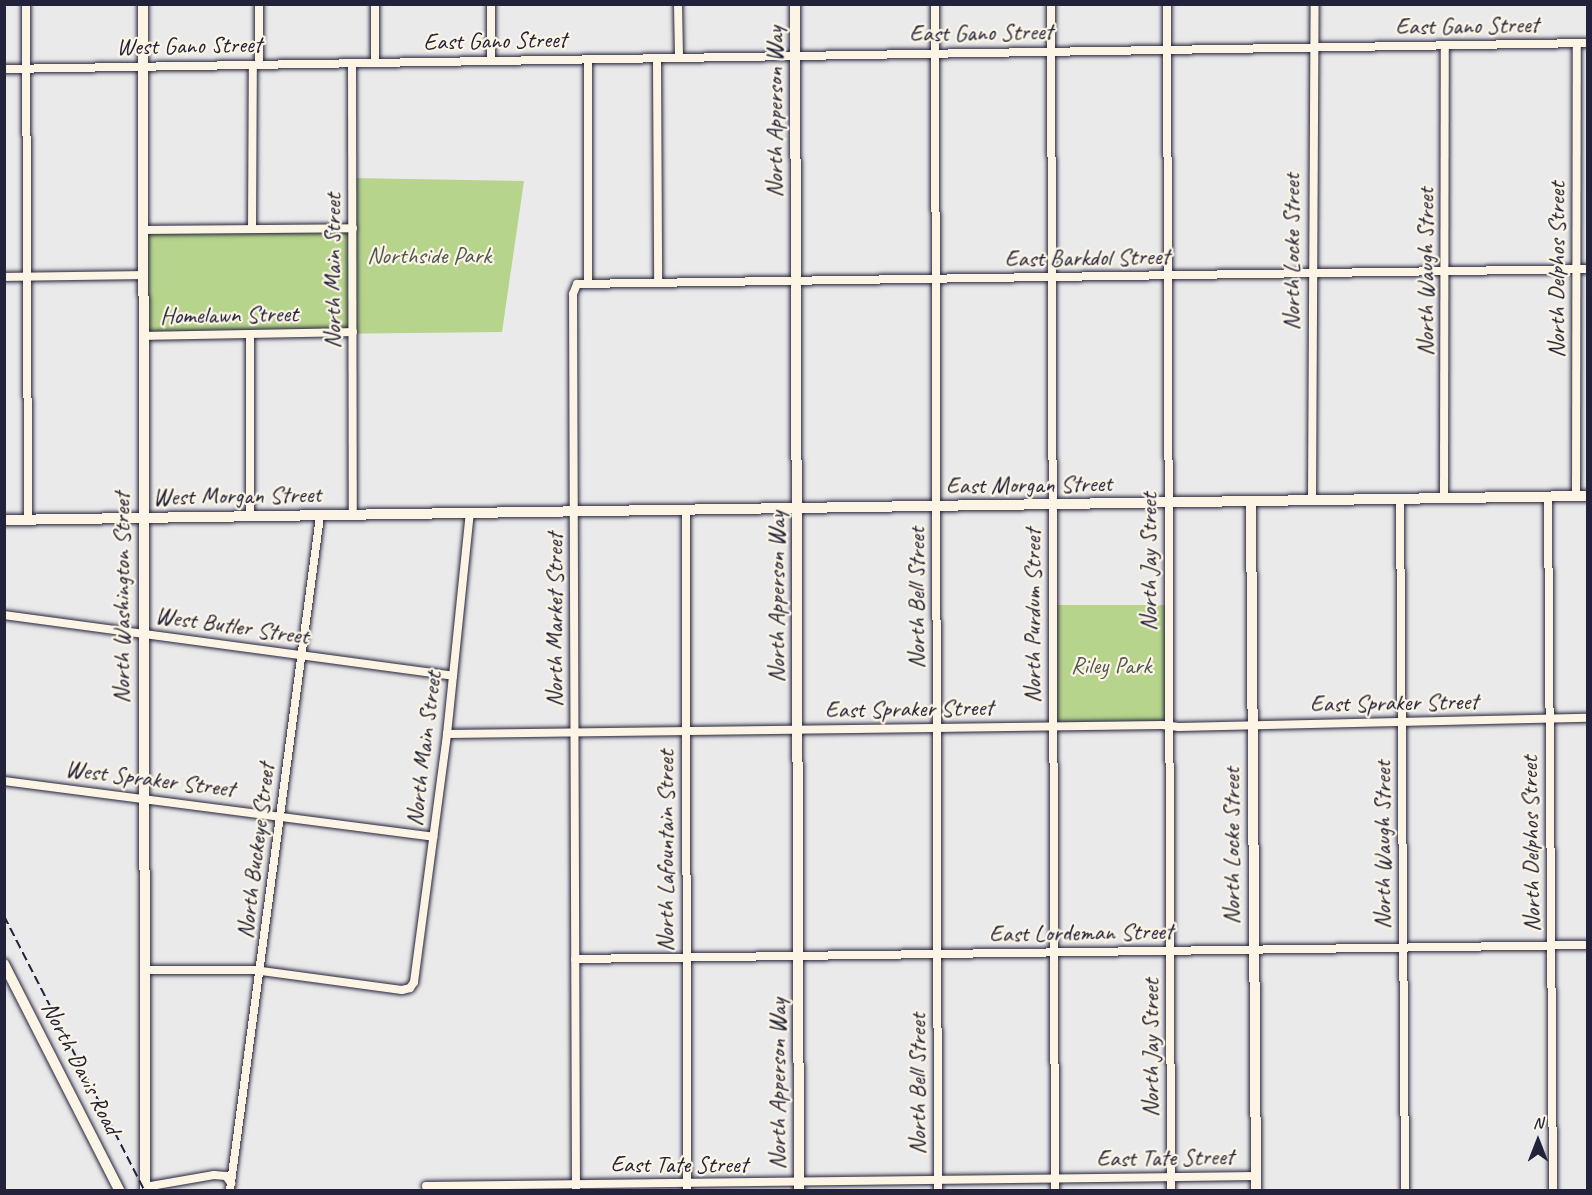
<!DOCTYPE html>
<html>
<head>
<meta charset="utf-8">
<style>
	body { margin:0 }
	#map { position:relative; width:1592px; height:1195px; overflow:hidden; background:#ebeaeb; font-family:Caveat,sans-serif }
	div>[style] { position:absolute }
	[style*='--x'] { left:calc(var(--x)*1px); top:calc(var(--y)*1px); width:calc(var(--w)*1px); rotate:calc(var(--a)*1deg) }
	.green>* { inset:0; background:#b7d48c; transform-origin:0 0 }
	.roads { filter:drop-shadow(0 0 2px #22223b) drop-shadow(0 0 2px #22223b) }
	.street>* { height:8px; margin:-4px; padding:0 4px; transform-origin:4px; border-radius:4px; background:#fcf5e5 }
	.secondary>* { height:10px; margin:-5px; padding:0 5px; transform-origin:5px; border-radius:5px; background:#fcf5e5 }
	.rail>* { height:2px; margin-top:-1px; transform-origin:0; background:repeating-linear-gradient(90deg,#22223b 0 9px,transparent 0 13.5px) }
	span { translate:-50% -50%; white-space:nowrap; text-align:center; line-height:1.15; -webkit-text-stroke:4.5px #fcf5e5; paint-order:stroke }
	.street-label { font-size:24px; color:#22223b }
	.park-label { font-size:24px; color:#4f5753 }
	.frame { position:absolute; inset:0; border:6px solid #22223b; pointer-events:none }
	.north { position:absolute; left:1508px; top:1111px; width:60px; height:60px; -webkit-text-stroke:4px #fcf5e5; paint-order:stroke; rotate:0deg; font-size:16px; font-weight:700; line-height:24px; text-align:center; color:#22223b }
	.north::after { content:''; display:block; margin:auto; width:21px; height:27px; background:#22223b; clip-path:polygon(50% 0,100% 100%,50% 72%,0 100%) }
</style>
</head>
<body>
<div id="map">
	<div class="green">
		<i style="clip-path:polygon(352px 178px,524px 181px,502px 332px,143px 336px,143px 230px,352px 228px)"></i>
		<i style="left:1169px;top:605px;width:120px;height:117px;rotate:90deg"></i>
	</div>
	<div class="roads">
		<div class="street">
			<i style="--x:26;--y:4;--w:516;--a:89.78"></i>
			<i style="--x:491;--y:4;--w:57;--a:90"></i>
			<i style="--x:678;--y:4;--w:54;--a:88.9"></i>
			<i style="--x:935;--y:4;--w:1186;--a:89.86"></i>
			<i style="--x:1051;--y:4;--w:1186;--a:89.81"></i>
			<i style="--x:1167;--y:4;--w:1186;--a:89.81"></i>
			<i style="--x:657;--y:59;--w:223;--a:89.7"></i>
			<i style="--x:352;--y:63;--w:452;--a:89.9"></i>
			<i style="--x:375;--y:63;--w:59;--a:-90"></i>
			<i style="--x:259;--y:64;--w:60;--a:-90"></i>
			<i style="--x:4;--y:69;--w:1584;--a:-0.94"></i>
			<i style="--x:252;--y:229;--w:164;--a:-89.7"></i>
			<i style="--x:143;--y:230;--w:210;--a:-0.5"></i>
			<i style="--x:4;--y:277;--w:139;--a:-0.8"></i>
			<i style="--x:588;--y:283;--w:223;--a:-90"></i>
			<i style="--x:250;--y:334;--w:183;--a:90"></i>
			<i style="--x:143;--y:336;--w:210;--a:-1.1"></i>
			<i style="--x:1548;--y:497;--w:693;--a:89.59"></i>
			<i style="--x:1576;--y:497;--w:453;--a:-89.9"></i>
			<i style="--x:1444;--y:499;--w:453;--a:-89.9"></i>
			<i style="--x:1400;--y:500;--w:690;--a:89.58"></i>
			<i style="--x:1312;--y:501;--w:497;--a:-89.7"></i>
			<i style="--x:686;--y:511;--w:679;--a:89.92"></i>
			<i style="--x:4;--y:615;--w:453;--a:7.7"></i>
			<i style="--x:447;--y:734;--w:715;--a:-0.72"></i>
			<i style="--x:1162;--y:725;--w:17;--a:7"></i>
			<i style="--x:1179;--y:727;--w:409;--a:-1.3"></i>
			<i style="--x:4;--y:781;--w:433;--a:7.4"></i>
			<i style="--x:575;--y:959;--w:1013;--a:-0.79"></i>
			<i style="--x:144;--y:970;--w:110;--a:0"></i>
			<i style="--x:254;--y:970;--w:149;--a:7.7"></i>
			<i style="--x:402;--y:990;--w:8;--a:-14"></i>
			<i style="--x:410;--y:988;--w:7;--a:-56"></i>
			<i style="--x:414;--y:982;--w:250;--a:-82.4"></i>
			<i style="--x:447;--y:734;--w:222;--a:-84.1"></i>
			<i style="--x:426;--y:1186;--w:830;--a:-0.69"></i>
			<i style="--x:145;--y:1187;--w:70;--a:-9.9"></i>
			<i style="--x:214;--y:1175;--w:12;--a:5"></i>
			<i style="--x:226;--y:1176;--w:9;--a:54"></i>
			<i style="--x:230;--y:1190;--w:680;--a:-82.39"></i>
			<i style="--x:576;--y:1190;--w:896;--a:-90.19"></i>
			<i style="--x:573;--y:294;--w:11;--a:-68"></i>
			<i style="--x:577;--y:284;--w:1011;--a:-0.85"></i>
		</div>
		<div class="secondary">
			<i style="--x:143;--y:4;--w:1186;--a:89.9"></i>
			<i style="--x:795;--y:4;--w:1186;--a:89.81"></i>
			<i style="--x:1251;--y:502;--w:688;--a:89.58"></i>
			<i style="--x:4;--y:520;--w:1584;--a:-0.87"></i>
			<i style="--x:4;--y:964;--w:254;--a:63"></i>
		</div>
	</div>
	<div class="rail">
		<i style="--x:4;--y:916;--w:308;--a:62.9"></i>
	</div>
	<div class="street-label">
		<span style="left:1467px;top:26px;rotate:-1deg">East Gano Street</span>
		<span style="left:981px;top:33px;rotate:-1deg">East Gano Street</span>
		<span style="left:495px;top:41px;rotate:-1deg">East Gano Street</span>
		<span style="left:189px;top:46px;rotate:-1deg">West Gano Street</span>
		<span style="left:775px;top:112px;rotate:-90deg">North Apperson Way</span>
		<span style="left:1292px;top:252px;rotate:-90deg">North Locke Street</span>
		<span style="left:1087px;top:258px;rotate:-1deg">East Barkdol Street</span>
		<span style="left:1557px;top:270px;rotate:-90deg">North Delphos Street</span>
		<span style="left:333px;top:271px;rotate:-90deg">North Main Street</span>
		<span style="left:1426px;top:272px;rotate:-90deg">North Waugh Street</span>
		<span style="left:229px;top:315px;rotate:-1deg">Homelawn Street</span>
		<span style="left:1029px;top:485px;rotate:-1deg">East Morgan Street</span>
		<span style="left:237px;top:496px;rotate:-1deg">West Morgan Street</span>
		<span style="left:1149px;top:562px;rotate:-90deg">North Jay Street</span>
		<span style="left:777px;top:597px;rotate:-90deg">North Apperson Way</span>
		<span style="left:122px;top:598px;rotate:-90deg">North Washington Street</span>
		<span style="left:917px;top:598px;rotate:-90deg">North Bell Street</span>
		<span style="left:1033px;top:616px;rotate:-90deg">North Purdum Street</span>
		<span style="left:555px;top:620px;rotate:-90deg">North Market Street</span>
		<span style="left:232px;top:626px;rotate:8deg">West Butler Street</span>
		<span style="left:1394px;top:703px;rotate:-1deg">East Spraker Street</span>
		<span style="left:909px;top:709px;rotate:-1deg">East Spraker Street</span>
		<span style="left:424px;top:749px;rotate:-83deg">North Main Street</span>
		<span style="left:150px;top:779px;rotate:7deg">West Spraker Street</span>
		<span style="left:1531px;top:844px;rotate:-91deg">North Delphos Street</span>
		<span style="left:1383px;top:845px;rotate:-90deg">North Waugh Street</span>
		<span style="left:1232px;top:846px;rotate:-90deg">North Locke Street</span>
		<span style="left:256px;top:851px;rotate:-83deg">North Buckeye Street</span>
		<span style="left:666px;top:851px;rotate:-90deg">North Lafountain Street</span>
		<span style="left:1081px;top:933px;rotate:-1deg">East Lordeman Street</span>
		<span style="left:1151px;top:1048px;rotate:-90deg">North Jay Street</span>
		<span style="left:81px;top:1068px;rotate:63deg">North Davis Road</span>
		<span style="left:778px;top:1084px;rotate:-90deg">North Apperson Way</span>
		<span style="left:918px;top:1084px;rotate:-90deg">North Bell Street</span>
		<span style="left:1165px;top:1158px;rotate:-1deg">East Tate Street</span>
		<span style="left:679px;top:1165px">East Tate Street</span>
	</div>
	<div class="park-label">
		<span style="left:429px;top:256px">Northside Park</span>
		<span style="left:1111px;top:666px">Riley Park</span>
	</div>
	<div class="frame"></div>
	<div class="north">N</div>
</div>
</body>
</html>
